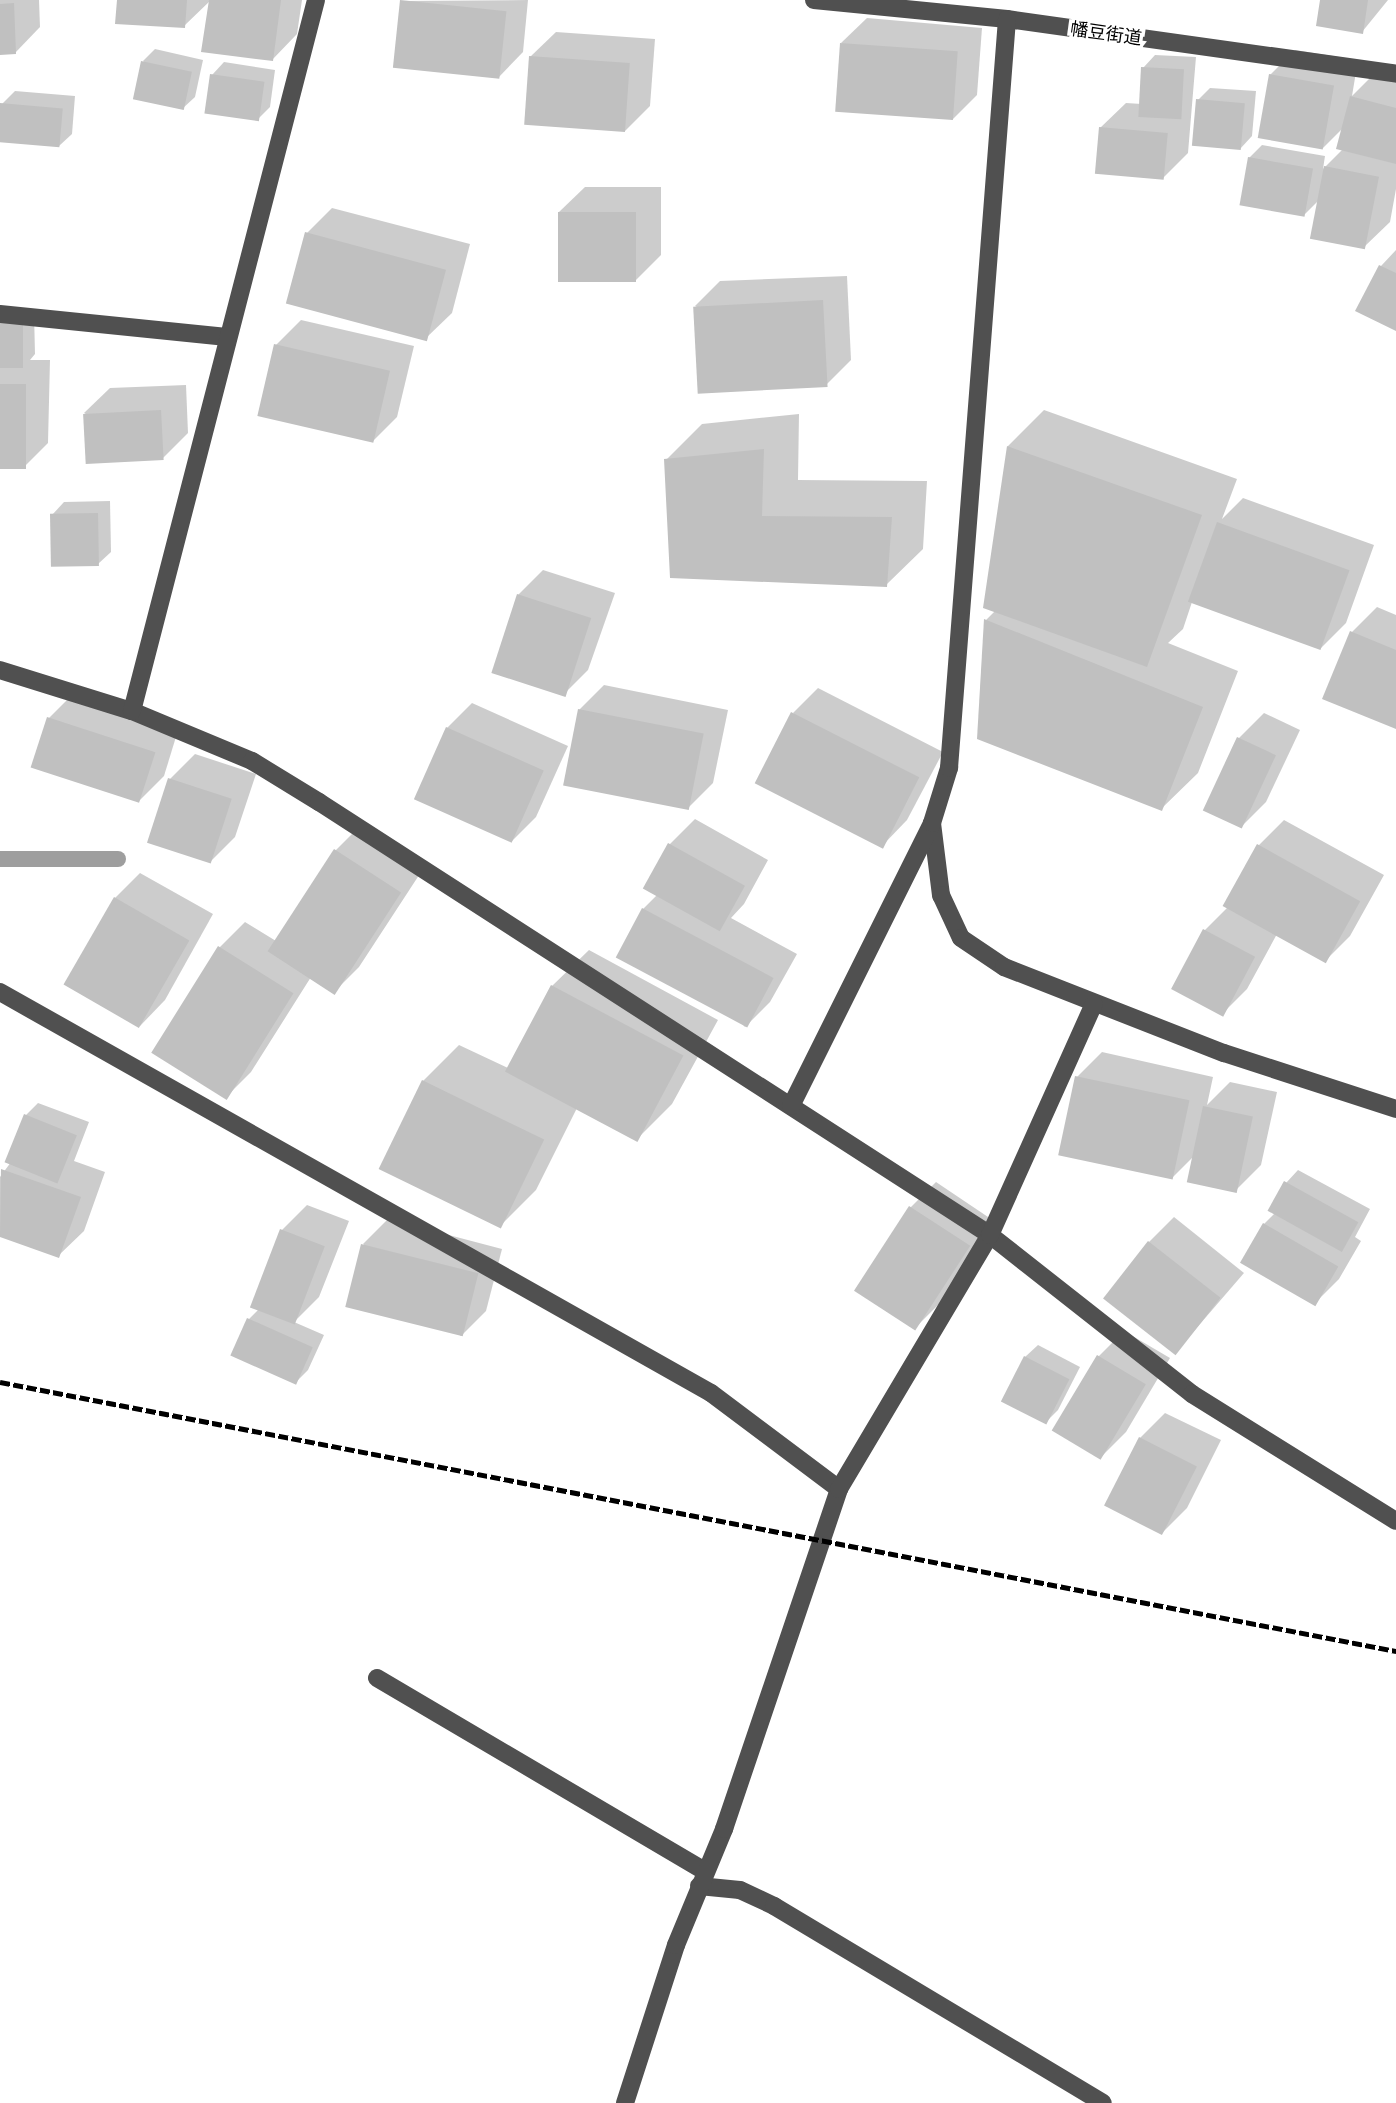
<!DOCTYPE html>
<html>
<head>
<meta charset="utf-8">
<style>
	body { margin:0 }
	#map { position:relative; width:1396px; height:2103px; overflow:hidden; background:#fff; font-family:"Golos Text","Noto Sans JP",sans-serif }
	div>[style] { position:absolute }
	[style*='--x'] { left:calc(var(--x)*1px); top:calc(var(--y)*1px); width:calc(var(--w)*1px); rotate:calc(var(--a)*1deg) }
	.shadow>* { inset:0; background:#0003 }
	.stream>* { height:16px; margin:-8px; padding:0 8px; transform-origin:8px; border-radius:8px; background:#9e9e9e }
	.building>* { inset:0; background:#c0c0c0; transform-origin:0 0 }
	.minor>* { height:18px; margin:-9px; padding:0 9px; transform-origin:9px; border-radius:9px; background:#505050 }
	.rail>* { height:5px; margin-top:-2.5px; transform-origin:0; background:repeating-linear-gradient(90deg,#000 0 10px,transparent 0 13.5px) }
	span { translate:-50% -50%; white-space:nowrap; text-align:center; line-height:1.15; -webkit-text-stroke:7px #fff; paint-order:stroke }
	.street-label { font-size:18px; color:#000 }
</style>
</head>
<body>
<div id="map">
	<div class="shadow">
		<i style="clip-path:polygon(0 0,39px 0,40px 27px,15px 53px,0 53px)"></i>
		<i style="clip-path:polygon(119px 0,302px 0,297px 34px,272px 60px,211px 0,184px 26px)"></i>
		<i style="clip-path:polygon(528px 0,523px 52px,498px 78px,401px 1px)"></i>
		<i style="clip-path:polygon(1322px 0,1388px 0,1362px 32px)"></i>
		<i style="clip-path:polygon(867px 18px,982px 28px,977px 95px,952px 120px,841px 43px)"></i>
		<i style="clip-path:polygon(556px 32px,655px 39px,650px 106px,625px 131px,530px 57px)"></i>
		<i style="clip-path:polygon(155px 49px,203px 60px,195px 97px,182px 109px,143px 61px)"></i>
		<i style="clip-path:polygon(1295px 50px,1358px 60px,1352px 96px,1377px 71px,1396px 76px,1396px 189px,1390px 222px,1364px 247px,1318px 201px,1305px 214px,1249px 158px,1262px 145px,1325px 156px,1323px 169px,1343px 149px,1344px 127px,1323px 148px,1270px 75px)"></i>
		<i style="clip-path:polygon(1155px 55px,1196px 57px,1188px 153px,1163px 178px,1100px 128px,1126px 103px,1142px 104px,1143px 68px)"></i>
		<i style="clip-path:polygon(224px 62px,275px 70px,270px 107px,257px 120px,212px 75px)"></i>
		<i style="clip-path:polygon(1210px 88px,1256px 91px,1252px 136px,1240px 149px,1198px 100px)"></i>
		<i style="clip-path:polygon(15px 91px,75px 96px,72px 134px,59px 146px,0 140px,2px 104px)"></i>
		<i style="clip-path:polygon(585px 187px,661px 187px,661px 255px,636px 280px,559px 212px)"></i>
		<i style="clip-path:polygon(332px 208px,470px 244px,452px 313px,426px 338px,307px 233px)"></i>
		<i style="clip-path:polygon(1396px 250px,1396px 330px,1381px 266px)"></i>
		<i style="clip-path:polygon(847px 276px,851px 360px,826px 385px,695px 306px,720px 281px)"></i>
		<i style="clip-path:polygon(0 312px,34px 312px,35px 354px,30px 360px,50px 360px,48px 443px,23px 468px,0 468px)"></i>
		<i style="clip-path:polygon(301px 320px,414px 346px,397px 417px,372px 442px,276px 345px)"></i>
		<i style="clip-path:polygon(186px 385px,188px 433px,163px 458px,84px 413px,110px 388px)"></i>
		<i style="clip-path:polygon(1044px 410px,1237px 479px,1222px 519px,1243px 498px,1374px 545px,1346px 623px,1321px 648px,1192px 602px,1183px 629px,1168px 643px,1238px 671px,1198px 773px,1161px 809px,986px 620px,995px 611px,985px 607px,1008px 446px)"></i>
		<i style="clip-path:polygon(799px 414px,798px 480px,927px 481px,923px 549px,886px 585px,671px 576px,666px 460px,702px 424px)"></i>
		<i style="clip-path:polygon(110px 501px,111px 552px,98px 564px,52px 515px,64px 502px)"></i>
		<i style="clip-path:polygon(543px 570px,615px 593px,588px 670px,563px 695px,518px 595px)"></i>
		<i style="clip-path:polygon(1377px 607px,1396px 615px,1396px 727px,1352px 632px)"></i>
		<i style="clip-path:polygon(604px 685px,728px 710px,713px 783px,688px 808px,579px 710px)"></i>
		<i style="clip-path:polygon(818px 688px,943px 752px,907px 820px,882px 846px,793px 713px)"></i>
		<i style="clip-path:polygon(74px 693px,179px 727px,164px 776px,139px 801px,49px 718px)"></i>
		<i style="clip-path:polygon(472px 703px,568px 746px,536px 817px,511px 842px,447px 728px)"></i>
		<i style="clip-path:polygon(1264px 713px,1300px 730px,1266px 802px,1241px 827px,1239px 738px)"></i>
		<i style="clip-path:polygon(195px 754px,256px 774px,235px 837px,210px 862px,170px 779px)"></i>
		<i style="clip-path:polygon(695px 819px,768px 860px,744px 904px,731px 918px,797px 954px,770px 1002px,745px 1027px,643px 909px,657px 895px,670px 844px)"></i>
		<i style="clip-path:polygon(1284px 820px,1384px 875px,1350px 936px,1325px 961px,1277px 934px,1247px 989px,1222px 1014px,1174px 988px,1205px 930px,1228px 907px,1259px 845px)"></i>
		<i style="clip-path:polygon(361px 825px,425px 866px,359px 967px,334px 992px,311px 977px,251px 1072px,226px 1097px,153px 1052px,220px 947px,245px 922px,276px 941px,336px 850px)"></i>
		<i style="clip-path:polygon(140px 873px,213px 914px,165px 1000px,140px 1026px,115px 898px)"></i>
		<i style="clip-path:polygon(589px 950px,718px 1020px,672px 1104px,636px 1140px,577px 1108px,536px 1190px,500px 1226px,423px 1081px,459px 1045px,508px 1068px,552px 986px)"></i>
		<i style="clip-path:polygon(1102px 1052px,1213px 1077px,1207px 1105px,1230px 1082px,1277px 1092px,1261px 1165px,1236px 1190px,1195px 1155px,1171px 1179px,1077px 1077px)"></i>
		<i style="clip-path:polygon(38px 1103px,89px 1122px,74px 1161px,105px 1172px,84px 1231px,58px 1256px,0 1235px,0 1177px,11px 1162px,26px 1115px)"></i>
		<i style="clip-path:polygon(1298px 1170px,1370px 1209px,1355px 1237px,1361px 1241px,1339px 1279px,1314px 1304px,1264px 1224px,1275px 1213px,1286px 1183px)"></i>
		<i style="clip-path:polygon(936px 1182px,994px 1221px,939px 1304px,914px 1329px,855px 1290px,911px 1207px)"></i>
		<i style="clip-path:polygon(307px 1205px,349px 1221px,319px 1297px,294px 1322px,324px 1335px,308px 1370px,295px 1383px,249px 1319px,259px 1309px,282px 1230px)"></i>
		<i style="clip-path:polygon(1174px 1217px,1244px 1273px,1175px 1353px,1149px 1242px)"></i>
		<i style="clip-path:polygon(388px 1219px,502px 1249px,486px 1311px,461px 1336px,363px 1244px)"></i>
		<i style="clip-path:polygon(1124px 1331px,1170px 1358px,1126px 1432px,1101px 1457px,1099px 1356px)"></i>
		<i style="clip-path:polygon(1038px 1345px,1080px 1367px,1058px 1410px,1046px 1422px,1025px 1357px)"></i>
		<i style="clip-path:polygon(1165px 1413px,1221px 1440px,1187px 1508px,1162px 1533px,1140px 1438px)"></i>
	</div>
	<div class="stream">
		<i style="--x:0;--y:859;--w:118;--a:0"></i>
	</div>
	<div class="building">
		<i style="clip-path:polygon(117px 0,187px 0,185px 28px,115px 24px)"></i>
		<i style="clip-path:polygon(209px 0,281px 0,273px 61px,201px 52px)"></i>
		<i style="left:400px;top:0;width:107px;height:68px;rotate:6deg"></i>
		<i style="clip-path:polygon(1320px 0,1368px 0,1363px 34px,1316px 26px)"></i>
		<i style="clip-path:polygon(14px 3px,16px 54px,0 55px,0 4px)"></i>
		<i style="left:840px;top:43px;width:118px;height:69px;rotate:4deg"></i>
		<i style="left:529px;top:56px;width:101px;height:69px;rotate:4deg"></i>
		<i style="left:141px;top:61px;width:52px;height:39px;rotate:12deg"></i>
		<i style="left:1141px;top:67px;width:43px;height:50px;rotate:3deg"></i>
		<i style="left:210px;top:74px;width:55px;height:40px;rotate:8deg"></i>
		<i style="left:1269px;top:74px;width:66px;height:65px;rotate:10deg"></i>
		<i style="clip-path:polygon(1350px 96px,1396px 108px,1396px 164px,1336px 149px)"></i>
		<i style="left:1196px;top:99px;width:49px;height:47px;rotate:5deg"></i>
		<i style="left:0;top:103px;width:63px;height:39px;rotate:5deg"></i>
		<i style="left:1099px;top:127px;width:69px;height:47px;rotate:5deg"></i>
		<i style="left:1248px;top:157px;width:66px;height:49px;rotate:10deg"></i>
		<i style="left:1324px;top:166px;width:56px;height:74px;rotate:11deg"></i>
		<i style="left:558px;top:212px;width:78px;height:70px"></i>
		<i style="left:305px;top:232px;width:146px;height:74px;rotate:15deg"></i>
		<i style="clip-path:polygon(1379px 265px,1396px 273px,1396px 331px,1355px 311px)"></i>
		<i style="left:823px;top:300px;width:87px;height:130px;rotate:87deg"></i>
		<i style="left:23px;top:323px;width:45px;height:23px;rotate:90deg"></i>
		<i style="left:274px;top:344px;width:119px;height:74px;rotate:13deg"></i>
		<i style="left:0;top:384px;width:26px;height:85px"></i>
		<i style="left:161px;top:410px;width:50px;height:78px;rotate:87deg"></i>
		<i style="clip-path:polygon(1007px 446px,1202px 515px,1147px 667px,983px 608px)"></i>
		<i style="clip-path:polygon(764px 449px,762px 516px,892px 517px,887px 587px,670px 578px,664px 459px)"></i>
		<i style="left:98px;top:513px;width:53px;height:48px;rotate:89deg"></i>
		<i style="left:1217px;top:522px;width:141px;height:85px;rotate:20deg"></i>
		<i style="left:517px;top:594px;width:78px;height:83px;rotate:18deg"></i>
		<i style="clip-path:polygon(984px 619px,1203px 707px,1162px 811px,977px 739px)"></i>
		<i style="clip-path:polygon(1350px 631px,1396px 650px,1396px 729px,1322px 699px)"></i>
		<i style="left:578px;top:709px;width:128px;height:78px;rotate:11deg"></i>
		<i style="left:791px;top:712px;width:144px;height:80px;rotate:27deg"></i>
		<i style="left:47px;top:717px;width:114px;height:53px;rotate:18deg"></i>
		<i style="left:446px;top:727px;width:107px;height:79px;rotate:24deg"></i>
		<i style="left:1237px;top:737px;width:43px;height:81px;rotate:25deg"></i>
		<i style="left:168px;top:778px;width:67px;height:68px;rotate:18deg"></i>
		<i style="left:668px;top:843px;width:88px;height:52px;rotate:29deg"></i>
		<i style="left:1257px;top:844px;width:118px;height:71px;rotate:29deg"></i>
		<i style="left:334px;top:849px;width:80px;height:122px;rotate:33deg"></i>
		<i style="left:114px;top:897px;width:87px;height:101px;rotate:30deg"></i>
		<i style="left:642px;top:908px;width:149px;height:56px;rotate:28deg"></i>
		<i style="left:1203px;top:929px;width:59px;height:68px;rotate:28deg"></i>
		<i style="left:218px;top:946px;width:89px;height:126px;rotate:32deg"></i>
		<i style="left:551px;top:985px;width:150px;height:98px;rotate:28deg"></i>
		<i style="left:1075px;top:1076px;width:117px;height:81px;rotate:12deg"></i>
		<i style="left:422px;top:1080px;width:136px;height:99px;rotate:26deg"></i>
		<i style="left:1203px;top:1106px;width:51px;height:78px;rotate:12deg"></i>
		<i style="left:24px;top:1114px;width:57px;height:52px;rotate:22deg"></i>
		<i style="clip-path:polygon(1px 1169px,81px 1197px,59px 1258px,0 1237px)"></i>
		<i style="left:1284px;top:1181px;width:85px;height:34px;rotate:29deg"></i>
		<i style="left:909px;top:1206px;width:73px;height:101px;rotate:33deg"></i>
		<i style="left:1263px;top:1223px;width:87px;height:46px;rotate:30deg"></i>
		<i style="left:280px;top:1229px;width:48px;height:84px;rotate:21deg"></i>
		<i style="left:1148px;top:1241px;width:92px;height:73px;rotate:38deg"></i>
		<i style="left:361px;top:1244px;width:121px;height:65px;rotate:14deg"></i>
		<i style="left:247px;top:1318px;width:72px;height:41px;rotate:24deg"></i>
		<i style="left:1097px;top:1355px;width:57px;height:88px;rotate:31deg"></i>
		<i style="left:1024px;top:1356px;width:51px;height:51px;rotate:27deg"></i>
		<i style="left:1139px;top:1437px;width:65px;height:77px;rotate:27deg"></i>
	</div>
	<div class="minor">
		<i style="--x:814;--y:0;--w:194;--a:5.6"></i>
		<i style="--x:1007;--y:19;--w:393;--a:8"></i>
		<i style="--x:0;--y:314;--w:228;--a:5.8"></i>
		<i style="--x:0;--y:670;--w:138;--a:17.3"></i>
		<i style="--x:132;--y:711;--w:130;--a:22.6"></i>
		<i style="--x:252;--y:761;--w:79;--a:31.5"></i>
		<i style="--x:319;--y:802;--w:799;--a:32.83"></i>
		<i style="--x:990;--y:1235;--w:257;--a:38.2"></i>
		<i style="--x:1192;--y:1394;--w:240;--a:31.9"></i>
		<i style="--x:132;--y:711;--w:734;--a:-75.49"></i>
		<i style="--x:932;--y:823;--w:73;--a:82.9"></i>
		<i style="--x:941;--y:895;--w:47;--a:65.1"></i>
		<i style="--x:961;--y:938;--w:52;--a:34"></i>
		<i style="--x:1004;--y:967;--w:236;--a:21.4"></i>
		<i style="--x:1224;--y:1053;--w:181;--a:18"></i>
		<i style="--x:0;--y:992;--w:816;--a:29.42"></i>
		<i style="--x:711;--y:1393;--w:160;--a:36.9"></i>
		<i style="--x:791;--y:1106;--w:316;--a:-63.5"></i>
		<i style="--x:932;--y:823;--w:58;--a:-72.8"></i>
		<i style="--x:949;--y:768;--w:751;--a:-85.57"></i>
		<i style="--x:377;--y:1678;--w:381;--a:30.5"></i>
		<i style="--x:699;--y:1886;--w:41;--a:5.6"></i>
		<i style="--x:740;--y:1890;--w:38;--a:25"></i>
		<i style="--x:774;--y:1906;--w:383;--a:30.9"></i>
		<i style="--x:625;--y:2103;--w:166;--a:-72.1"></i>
		<i style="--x:676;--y:1945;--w:126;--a:-67.5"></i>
		<i style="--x:724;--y:1829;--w:359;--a:-71.3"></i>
		<i style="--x:839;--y:1489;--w:295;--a:-59.3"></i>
		<i style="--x:990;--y:1235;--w:253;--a:-65.8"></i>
	</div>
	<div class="rail">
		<i style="--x:0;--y:1382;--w:1422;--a:10.91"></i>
	</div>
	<div class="street-label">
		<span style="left:1106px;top:33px;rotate:8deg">幡豆街道</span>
	</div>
</div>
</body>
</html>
